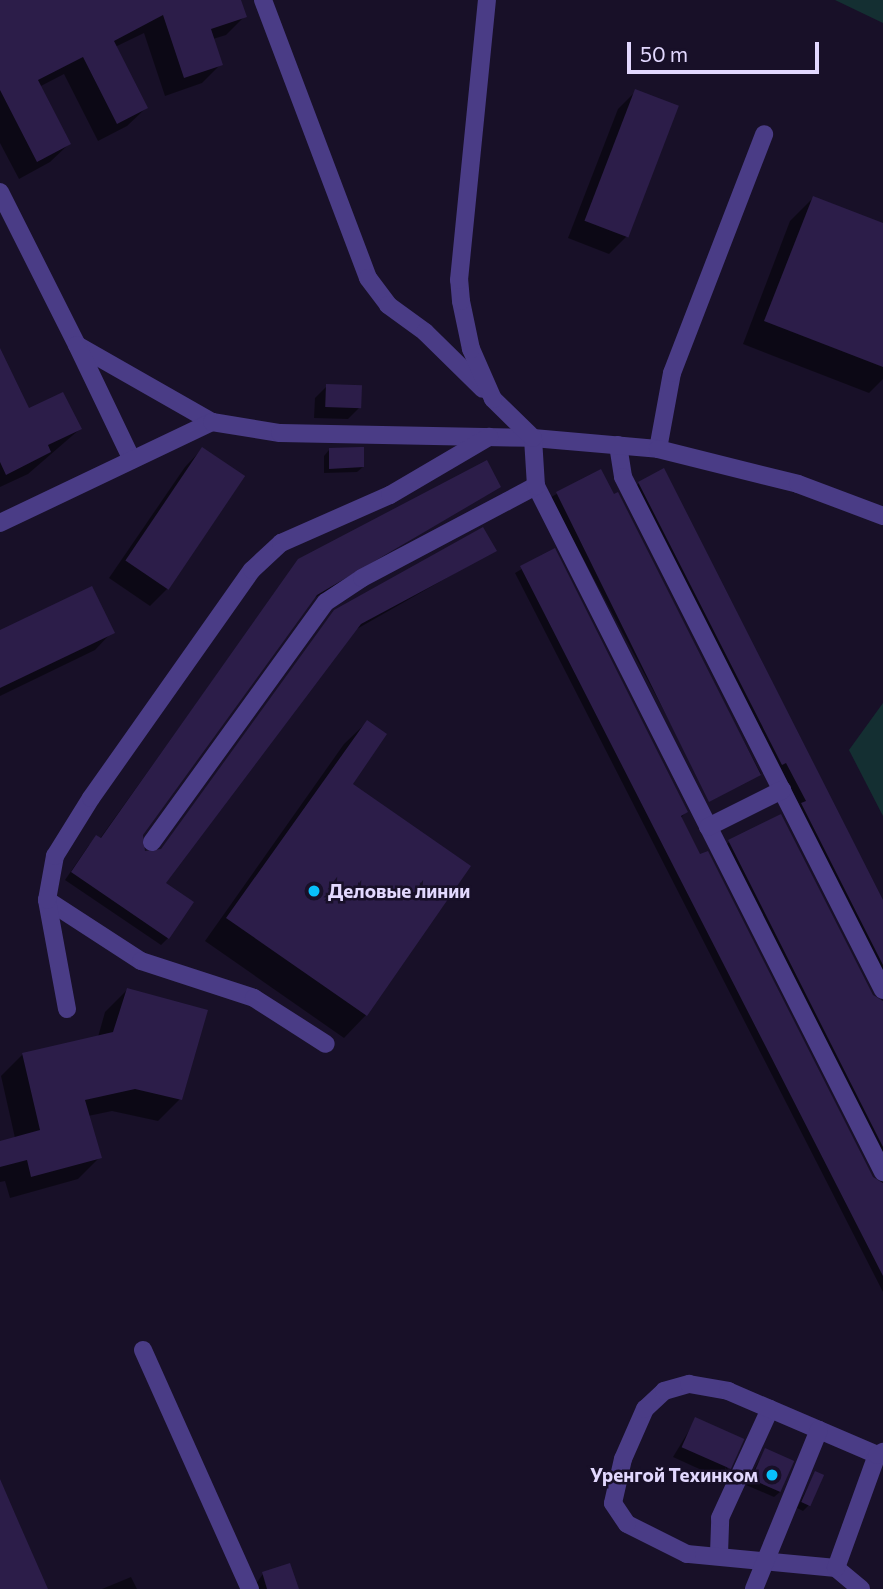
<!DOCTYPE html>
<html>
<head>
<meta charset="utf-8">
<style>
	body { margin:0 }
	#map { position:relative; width:883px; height:1589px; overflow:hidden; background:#181028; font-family:Commissioner,sans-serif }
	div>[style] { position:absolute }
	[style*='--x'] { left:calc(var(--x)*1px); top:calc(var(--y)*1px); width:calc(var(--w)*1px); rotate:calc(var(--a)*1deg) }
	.green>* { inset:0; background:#142f32 }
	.shadow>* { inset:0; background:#0007; transform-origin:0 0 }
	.building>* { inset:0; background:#2c1d49; transform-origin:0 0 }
	.minor>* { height:18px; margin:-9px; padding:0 9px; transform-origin:9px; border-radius:9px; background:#4a3c86 }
	.dots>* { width:19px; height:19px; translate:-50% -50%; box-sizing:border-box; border:4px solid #181028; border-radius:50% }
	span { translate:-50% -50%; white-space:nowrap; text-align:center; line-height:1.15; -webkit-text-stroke:5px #181028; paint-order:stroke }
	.poi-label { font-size:19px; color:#e2d8fe; font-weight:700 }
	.left { translate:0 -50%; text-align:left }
	.right { translate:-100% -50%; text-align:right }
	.scale { position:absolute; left:627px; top:42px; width:192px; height:32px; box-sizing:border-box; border:4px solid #e2d8fe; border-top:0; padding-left:9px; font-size:21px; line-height:24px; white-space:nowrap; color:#e2d8fe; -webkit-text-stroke:5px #181028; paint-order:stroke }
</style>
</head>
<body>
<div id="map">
	<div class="green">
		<i style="clip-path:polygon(835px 0,883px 0,883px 23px)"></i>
		<i style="clip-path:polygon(883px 703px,883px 816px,849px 750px)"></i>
	</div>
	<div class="shadow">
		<i style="clip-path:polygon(0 0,239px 0,245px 16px,226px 35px,213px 39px,221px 64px,202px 83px,165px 96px,144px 33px,115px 47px,146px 108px,127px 126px,98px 141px,64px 74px,39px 87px,69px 144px,50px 162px,19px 179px,0 143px)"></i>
		<i style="clip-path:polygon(636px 91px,627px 236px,609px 254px,568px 238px,618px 109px)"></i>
		<i style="clip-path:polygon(813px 198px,883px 225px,883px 379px,869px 393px,743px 344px,790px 221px)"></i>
		<i style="clip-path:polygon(0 352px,29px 411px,80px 429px,28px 474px,0 487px)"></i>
		<i style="clip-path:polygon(327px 386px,360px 407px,348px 419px,314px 418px,315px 398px)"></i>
		<i style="clip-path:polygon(202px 449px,168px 588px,150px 606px,109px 578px,185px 467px)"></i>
		<i style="clip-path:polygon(329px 450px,363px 467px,357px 472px,324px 473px,324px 456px)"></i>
		<i style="left:600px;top:471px;width:343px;height:56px;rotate:62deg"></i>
		<i style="clip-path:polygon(639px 483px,883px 904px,883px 981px,797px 810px,800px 807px,780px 767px,776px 769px,634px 489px)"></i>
		<i style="clip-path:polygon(499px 486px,311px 600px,141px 835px,145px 854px,160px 851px,327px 620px,494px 551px,355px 630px,163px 883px,168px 938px,161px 945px,65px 880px,89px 845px,99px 840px,299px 560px)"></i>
		<i style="clip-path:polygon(554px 550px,686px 812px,680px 819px,872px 1179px,883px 1182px,883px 1292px,515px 573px)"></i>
		<i style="clip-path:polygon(0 632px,112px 632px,95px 650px,0 696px)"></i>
		<i style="clip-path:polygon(367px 722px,351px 785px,366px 1015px,344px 1038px,205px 941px,344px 744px)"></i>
		<i style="clip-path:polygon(729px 842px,872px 997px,883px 1001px,883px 1163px,724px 847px)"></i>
		<i style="clip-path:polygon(127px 990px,180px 1099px,158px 1121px,112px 1111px,88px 1116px,100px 1157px,78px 1179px,10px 1198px,5px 1181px,0 1182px,0 1143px,15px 1138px,1px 1076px,23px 1054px,98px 1037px,105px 1012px)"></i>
		<i style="clip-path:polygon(696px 1419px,728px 1469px,719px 1478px,673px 1457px)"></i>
		<i style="clip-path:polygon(765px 1450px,780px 1492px,774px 1497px,746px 1485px)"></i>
		<i style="clip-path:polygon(815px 1473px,809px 1505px,803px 1511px,797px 1508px)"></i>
		<i style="clip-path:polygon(263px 1574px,297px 1589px,252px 1589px)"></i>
		<i style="clip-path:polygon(131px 1577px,137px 1589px,102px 1589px)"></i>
	</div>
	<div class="building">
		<i style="clip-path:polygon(0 0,241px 0,247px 17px,211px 29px,223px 65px,184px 78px,163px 15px,114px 41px,148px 108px,117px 124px,83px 57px,38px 80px,71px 144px,37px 162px,0 90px)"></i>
		<i style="left:635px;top:89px;width:47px;height:141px;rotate:21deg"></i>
		<i style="clip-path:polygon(813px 196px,883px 223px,883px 367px,764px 321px)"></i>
		<i style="clip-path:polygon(0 348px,29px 408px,63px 392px,82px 429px,48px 445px,51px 452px,6px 475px,0 462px)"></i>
		<i style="left:326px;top:384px;width:36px;height:23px;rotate:2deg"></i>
		<i style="left:202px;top:447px;width:52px;height:137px;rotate:34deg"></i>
		<i style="clip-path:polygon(360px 447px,364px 447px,364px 467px,329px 469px,329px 448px)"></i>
		<i style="clip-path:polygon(487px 460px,501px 487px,317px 595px,143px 835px,145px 851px,161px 849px,334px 610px,483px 527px,497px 551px,361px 624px,166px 883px,194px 902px,169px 939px,71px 872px,96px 835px,101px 838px,298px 559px)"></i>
		<i style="clip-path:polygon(664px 468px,883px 900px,883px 965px,801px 803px,806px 801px,786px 763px,782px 765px,638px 482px)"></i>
		<i style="clip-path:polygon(601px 469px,614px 494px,618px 492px,761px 775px,709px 802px,556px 492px)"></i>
		<i style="clip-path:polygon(555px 548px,688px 812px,681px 816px,700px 854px,708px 851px,873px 1177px,883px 1183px,883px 1276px,520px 566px)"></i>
		<i style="clip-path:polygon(92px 586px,115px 633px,0 688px,0 630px)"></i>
		<i style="clip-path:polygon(367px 720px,387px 734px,353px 784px,471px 866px,367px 1016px,226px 918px)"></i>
		<i style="clip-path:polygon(781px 814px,873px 995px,883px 1001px,883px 1147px,728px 840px)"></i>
		<i style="clip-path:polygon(127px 988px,208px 1010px,182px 1100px,135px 1089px,85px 1100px,102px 1158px,31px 1177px,27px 1160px,0 1167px,0 1141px,40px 1130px,22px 1053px,113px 1032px)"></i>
		<i style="left:695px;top:1417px;width:54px;height:33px;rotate:24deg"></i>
		<i style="left:765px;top:1448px;width:32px;height:34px;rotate:24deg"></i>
		<i style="left:815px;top:1471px;width:10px;height:34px;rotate:24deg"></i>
		<i style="clip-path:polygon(0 1479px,19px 1523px,48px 1589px,0 1589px)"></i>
		<i style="clip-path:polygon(290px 1563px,299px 1589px,267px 1589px,262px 1572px)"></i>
	</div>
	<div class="minor">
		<i style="--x:263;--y:0;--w:297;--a:69.3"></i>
		<i style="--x:368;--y:278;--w:34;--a:53"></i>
		<i style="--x:388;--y:305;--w:46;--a:36.1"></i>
		<i style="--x:425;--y:332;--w:81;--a:44.5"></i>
		<i style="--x:0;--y:192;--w:171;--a:63.3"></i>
		<i style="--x:77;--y:345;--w:155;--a:29.7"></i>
		<i style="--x:77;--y:345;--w:127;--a:64.4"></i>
		<i style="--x:618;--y:445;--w:32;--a:81"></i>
		<i style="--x:623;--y:477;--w:575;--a:63.12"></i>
		<i style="--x:658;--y:449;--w:77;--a:-79.6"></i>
		<i style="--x:672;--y:373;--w:256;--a:-68.9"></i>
		<i style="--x:536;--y:486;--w:769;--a:63.17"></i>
		<i style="--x:0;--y:523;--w:235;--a:-25.5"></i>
		<i style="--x:212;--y:422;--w:69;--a:9.2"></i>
		<i style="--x:280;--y:433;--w:253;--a:1.1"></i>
		<i style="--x:533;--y:438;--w:125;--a:5"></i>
		<i style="--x:658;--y:449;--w:144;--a:14"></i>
		<i style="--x:798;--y:484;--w:91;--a:20.6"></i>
		<i style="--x:708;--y:827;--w:83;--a:-26.6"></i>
		<i style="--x:152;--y:842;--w:296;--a:-54.1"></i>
		<i style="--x:326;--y:602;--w:43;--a:-33.7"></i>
		<i style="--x:362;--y:578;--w:197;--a:-27.9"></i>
		<i style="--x:536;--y:486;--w:48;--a:-93.6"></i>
		<i style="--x:533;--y:438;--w:56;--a:-135.7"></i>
		<i style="--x:493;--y:399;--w:55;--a:-113.7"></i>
		<i style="--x:471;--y:349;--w:49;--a:-101.8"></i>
		<i style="--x:461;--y:301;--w:21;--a:-95"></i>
		<i style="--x:459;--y:280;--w:281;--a:-84.3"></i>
		<i style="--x:47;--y:900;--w:112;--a:33"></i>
		<i style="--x:141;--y:961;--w:119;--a:18.1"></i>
		<i style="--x:254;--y:998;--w:85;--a:32.6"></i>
		<i style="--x:67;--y:1009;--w:111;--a:-100.4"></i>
		<i style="--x:47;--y:900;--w:45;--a:-79.7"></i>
		<i style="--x:55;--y:856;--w:68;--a:-58.2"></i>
		<i style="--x:91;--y:798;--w:279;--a:-54.8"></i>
		<i style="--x:252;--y:570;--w:40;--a:-43"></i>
		<i style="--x:281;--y:543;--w:119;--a:-23.8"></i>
		<i style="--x:390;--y:495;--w:115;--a:-30.4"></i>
		<i style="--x:143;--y:1350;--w:262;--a:65.9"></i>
		<i style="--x:719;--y:1554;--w:36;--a:-88"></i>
		<i style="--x:720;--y:1518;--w:120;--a:-65.4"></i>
		<i style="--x:836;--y:1568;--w:150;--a:-174.6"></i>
		<i style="--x:687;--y:1554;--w:67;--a:-153.4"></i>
		<i style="--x:627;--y:1524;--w:25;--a:-124"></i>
		<i style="--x:613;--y:1503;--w:45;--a:-77.2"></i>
		<i style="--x:623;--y:1459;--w:55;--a:-66.3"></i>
		<i style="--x:645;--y:1409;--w:26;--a:-43"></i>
		<i style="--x:664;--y:1391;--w:26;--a:-16"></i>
		<i style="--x:689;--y:1384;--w:40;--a:10"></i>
		<i style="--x:728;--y:1391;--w:162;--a:23.2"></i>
		<i style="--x:754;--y:1589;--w:172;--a:-67.8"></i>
		<i style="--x:861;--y:1589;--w:33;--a:-140"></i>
		<i style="--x:836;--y:1568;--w:120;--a:-70.1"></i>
		<i style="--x:877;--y:1455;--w:7;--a:-27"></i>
	</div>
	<div class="dots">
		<i style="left:314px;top:891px;background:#08c0fb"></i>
		<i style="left:772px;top:1475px;background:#08c0fb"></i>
	</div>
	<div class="poi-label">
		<span class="left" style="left:328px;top:891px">Деловые линии</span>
		<span class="right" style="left:758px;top:1475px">Уренгой Техинком</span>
	</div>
	<div class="scale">50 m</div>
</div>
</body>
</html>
